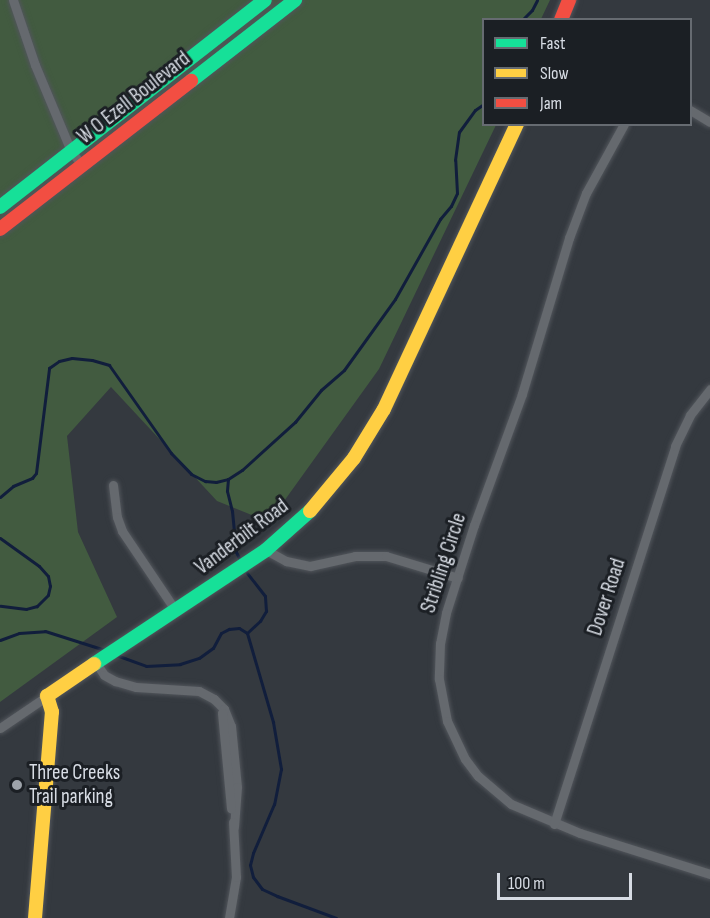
<!DOCTYPE html>
<html>
<head>
<meta charset="utf-8">
<style>
	body { margin:0 }
	#map { position:relative; width:710px; height:918px; overflow:hidden; background:#34393f; font-family:"Sofia Sans Condensed",sans-serif }
	div>[style] { position:absolute }
	[style*='--x'] { left:calc(var(--x)*1px); top:calc(var(--y)*1px); width:calc(var(--w)*1px); rotate:calc(var(--a)*1deg) }
	.green>* { inset:0; background:#425b40 }
	.stream>* { height:3px; margin:-1.5px; padding:0 1.5px; transform-origin:1.5px; border-radius:1.5px; background:#111e3c }
	.roads { filter:drop-shadow(0 0 2px #51555b) drop-shadow(0 0 2px #51555b) }
	.street>* { height:9px; margin:-4.5px; padding:0 4.5px; transform-origin:4.5px; border-radius:4.5px; background:#65696e }
	.fast>* { height:14px; margin:-7px; padding:0 7px; transform-origin:7px; border-radius:7px; background:#16e098 }
	.slow>* { height:14px; margin:-7px; padding:0 7px; transform-origin:7px; border-radius:7px; background:#ffcf43 }
	.jam>* { height:14px; margin:-7px; padding:0 7px; transform-origin:7px; border-radius:7px; background:#f24e42 }
	.dots>* { width:16px; height:16px; translate:-50% -50%; box-sizing:border-box; border:3px solid #1b1f24; border-radius:50% }
	span { translate:-50% -50%; white-space:nowrap; text-align:center; line-height:1.15; -webkit-text-stroke:6px #1b1f24; paint-order:stroke }
	.street-label { font-size:21px; color:#d7dce4 }
	.poi-label { font-size:21px; color:#d7dce4 }
	.left { translate:0 -50%; text-align:left }
	.legend { position:absolute; left:482px; top:18px; width:210px; height:108px; box-sizing:border-box; background:#1b1f24; border:2px solid #666b71; margin:0; padding:8px 10px; list-style:none; font-size:18px; color:#d7dce4 }
	.legend li { display:flex; align-items:center; gap:12px; height:30px }
	.legend b { width:30px; border:2px solid #666b71 }
	.scale { position:absolute; left:497px; top:873px; width:135px; height:27px; box-sizing:border-box; border:3px solid #d7dce4; border-top:0; padding-left:8px; font-size:18px; line-height:21px; white-space:nowrap; color:#d7dce4; -webkit-text-stroke:4px #1b1f24; paint-order:stroke }
</style>
</head>
<body>
<div id="map">
	<div class="green">
		<i style="clip-path:polygon(0 0,550px 0,541px 19px,484px 20px,484px 124px,496px 125px,379px 369px,269px 522px,217px 501px,111px 387px,67px 436px,78px 532px,117px 617px,0 702px)"></i>
	</div>
	<div class="stream">
		<i style="--x:522;--y:20;--w:14;--a:-45"></i>
		<i style="--x:532;--y:10;--w:11;--a:-63"></i>
		<i style="--x:228;--y:479;--w:12;--a:95"></i>
		<i style="--x:227;--y:491;--w:21;--a:76"></i>
		<i style="--x:232;--y:511;--w:41;--a:84.4"></i>
		<i style="--x:236;--y:552;--w:9;--a:63"></i>
		<i style="--x:0;--y:497;--w:17;--a:-40"></i>
		<i style="--x:13;--y:486;--w:21;--a:-23"></i>
		<i style="--x:32;--y:478;--w:6;--a:-51"></i>
		<i style="--x:36;--y:473;--w:106;--a:-82.9"></i>
		<i style="--x:49;--y:368;--w:12;--a:-35"></i>
		<i style="--x:59;--y:361;--w:13;--a:-13"></i>
		<i style="--x:72;--y:358;--w:20;--a:6"></i>
		<i style="--x:92;--y:360;--w:18;--a:16"></i>
		<i style="--x:109;--y:365;--w:108;--a:54.8"></i>
		<i style="--x:171;--y:453;--w:29;--a:46"></i>
		<i style="--x:191;--y:474;--w:16;--a:27"></i>
		<i style="--x:205;--y:481;--w:11;--a:5"></i>
		<i style="--x:216;--y:482;--w:12;--a:-14"></i>
		<i style="--x:228;--y:479;--w:17;--a:-33"></i>
		<i style="--x:242;--y:470;--w:72;--a:-42.2"></i>
		<i style="--x:295;--y:422;--w:41;--a:-50.9"></i>
		<i style="--x:321;--y:390;--w:30;--a:-41"></i>
		<i style="--x:344;--y:370;--w:87;--a:-54.3"></i>
		<i style="--x:395;--y:299;--w:92;--a:-60.6"></i>
		<i style="--x:440;--y:219;--w:17;--a:-50"></i>
		<i style="--x:451;--y:206;--w:14;--a:-65"></i>
		<i style="--x:457;--y:193;--w:33;--a:-93"></i>
		<i style="--x:455;--y:160;--w:28;--a:-82"></i>
		<i style="--x:459;--y:132;--w:27;--a:-54"></i>
		<i style="--x:475;--y:110;--w:11;--a:-34"></i>
		<i style="--x:0;--y:538;--w:48;--a:35.7"></i>
		<i style="--x:39;--y:566;--w:13;--a:48"></i>
		<i style="--x:48;--y:576;--w:10;--a:79"></i>
		<i style="--x:50;--y:586;--w:9;--a:103"></i>
		<i style="--x:48;--y:595;--w:16;--a:135"></i>
		<i style="--x:37;--y:606;--w:11;--a:165"></i>
		<i style="--x:26;--y:609;--w:26;--a:-173"></i>
		<i style="--x:247;--y:633;--w:18;--a:-43"></i>
		<i style="--x:260;--y:621;--w:12;--a:-59"></i>
		<i style="--x:266;--y:611;--w:15;--a:-94"></i>
		<i style="--x:265;--y:596;--w:29;--a:-128"></i>
		<i style="--x:0;--y:640;--w:20;--a:-20"></i>
		<i style="--x:19;--y:633;--w:26;--a:-4"></i>
		<i style="--x:45;--y:631;--w:66;--a:17.6"></i>
		<i style="--x:116;--y:655;--w:32;--a:20"></i>
		<i style="--x:146;--y:666;--w:34;--a:-3"></i>
		<i style="--x:180;--y:664;--w:20;--a:-18"></i>
		<i style="--x:199;--y:658;--w:17;--a:-36"></i>
		<i style="--x:213;--y:648;--w:17;--a:-62"></i>
		<i style="--x:221;--y:633;--w:9;--a:-27"></i>
		<i style="--x:229;--y:629;--w:10;--a:-6"></i>
		<i style="--x:239;--y:628;--w:9;--a:32"></i>
		<i style="--x:247;--y:633;--w:93;--a:73.7"></i>
		<i style="--x:273;--y:722;--w:48;--a:80.3"></i>
		<i style="--x:281;--y:769;--w:36;--a:101"></i>
		<i style="--x:274;--y:804;--w:53;--a:113.2"></i>
		<i style="--x:253;--y:853;--w:12;--a:104"></i>
		<i style="--x:250;--y:865;--w:12;--a:76"></i>
		<i style="--x:253;--y:877;--w:15;--a:53"></i>
		<i style="--x:262;--y:889;--w:17;--a:25"></i>
		<i style="--x:277;--y:896;--w:63;--a:20.4"></i>
	</div>
	<div class="roads">
		<div class="street">
			<i style="--x:13;--y:0;--w:69;--a:71.3"></i>
			<i style="--x:35;--y:65;--w:93;--a:67.3"></i>
			<i style="--x:71;--y:151;--w:18;--a:52"></i>
			<i style="--x:690;--y:110;--w:23;--a:31"></i>
			<i style="--x:624;--y:124;--w:79;--a:118.8"></i>
			<i style="--x:586;--y:193;--w:48;--a:110.7"></i>
			<i style="--x:569;--y:238;--w:163;--a:106.8"></i>
			<i style="--x:522;--y:394;--w:140;--a:110.1"></i>
			<i style="--x:474;--y:525;--w:92;--a:107.7"></i>
			<i style="--x:446;--y:613;--w:31;--a:101"></i>
			<i style="--x:440;--y:643;--w:36;--a:92"></i>
			<i style="--x:439;--y:679;--w:43;--a:79.2"></i>
			<i style="--x:447;--y:721;--w:42;--a:64.7"></i>
			<i style="--x:465;--y:759;--w:21;--a:53"></i>
			<i style="--x:478;--y:776;--w:43;--a:40.3"></i>
			<i style="--x:511;--y:804;--w:75;--a:22.8"></i>
			<i style="--x:580;--y:833;--w:136;--a:17.5"></i>
			<i style="--x:113;--y:485;--w:32;--a:83"></i>
			<i style="--x:117;--y:517;--w:15;--a:70"></i>
			<i style="--x:122;--y:531;--w:97;--a:56"></i>
			<i style="--x:266;--y:550;--w:23;--a:29"></i>
			<i style="--x:286;--y:561;--w:25;--a:12"></i>
			<i style="--x:310;--y:566;--w:46;--a:-12.5"></i>
			<i style="--x:355;--y:556;--w:31;--a:0"></i>
			<i style="--x:386;--y:556;--w:75;--a:17"></i>
			<i style="--x:96;--y:663;--w:14;--a:56"></i>
			<i style="--x:104;--y:675;--w:13;--a:29"></i>
			<i style="--x:115;--y:681;--w:22;--a:16"></i>
			<i style="--x:136;--y:687;--w:63;--a:3.6"></i>
			<i style="--x:199;--y:691;--w:17;--a:28"></i>
			<i style="--x:214;--y:699;--w:14;--a:45"></i>
			<i style="--x:224;--y:709;--w:18;--a:68"></i>
			<i style="--x:231;--y:726;--w:61;--a:84.4"></i>
			<i style="--x:237;--y:787;--w:40;--a:94.3"></i>
			<i style="--x:224;--y:709;--w:4;--a:117"></i>
			<i style="--x:222;--y:713;--w:96;--a:84.6"></i>
			<i style="--x:0;--y:728;--w:57;--a:-34.2"></i>
			<i style="--x:554;--y:824;--w:397;--a:-72.2"></i>
			<i style="--x:675;--y:446;--w:34;--a:-64"></i>
			<i style="--x:690;--y:415;--w:33;--a:-52"></i>
			<i style="--x:229;--y:918;--w:42;--a:-80.3"></i>
			<i style="--x:236;--y:877;--w:55;--a:-93.1"></i>
		</div>
		<div class="fast">
			<i style="--x:191;--y:81;--w:132;--a:-37.9"></i>
			<i style="--x:0;--y:207;--w:336;--a:-38"></i>
			<i style="--x:94;--y:664;--w:206;--a:-33.5"></i>
			<i style="--x:266;--y:550;--w:59;--a:-41.6"></i>
		</div>
		<div class="slow">
			<i style="--x:310;--y:511;--w:69;--a:-50.3"></i>
			<i style="--x:354;--y:458;--w:57;--a:-58.5"></i>
			<i style="--x:384;--y:409;--w:315;--a:-65"></i>
			<i style="--x:35;--y:918;--w:207;--a:-85.3"></i>
			<i style="--x:52;--y:712;--w:17;--a:-107"></i>
			<i style="--x:47;--y:696;--w:57;--a:-34.2"></i>
		</div>
		<div class="jam">
			<i style="--x:561;--y:20;--w:22;--a:-68"></i>
			<i style="--x:0;--y:229;--w:242;--a:-37.8"></i>
		</div>
	</div>
	<div class="dots">
		<i style="left:17px;top:785px;background:#9ea3aa"></i>
	</div>
	<div class="street-label">
		<span style="left:134px;top:98px;rotate:-38deg">W O Ezell Boulevard</span>
		<span style="left:242px;top:537px;rotate:-37deg">Vanderbilt Road</span>
		<span style="left:444px;top:563px;rotate:-72deg">Stribling Circle</span>
		<span style="left:607px;top:597px;rotate:-72deg">Dover Road</span>
	</div>
	<div class="poi-label">
		<span class="left" style="left:29px;top:785px">Three Creeks<br>Trail parking</span>
	</div>
	<ul class="legend">
	<li><b style="height:8px;background:#16e098"></b>Fast</li>
	<li><b style="height:8px;background:#ffcf43"></b>Slow</li>
	<li><b style="height:8px;background:#f24e42"></b>Jam</li>
	</ul>
	<div class="scale">100 m</div>
</div>
</body>
</html>
